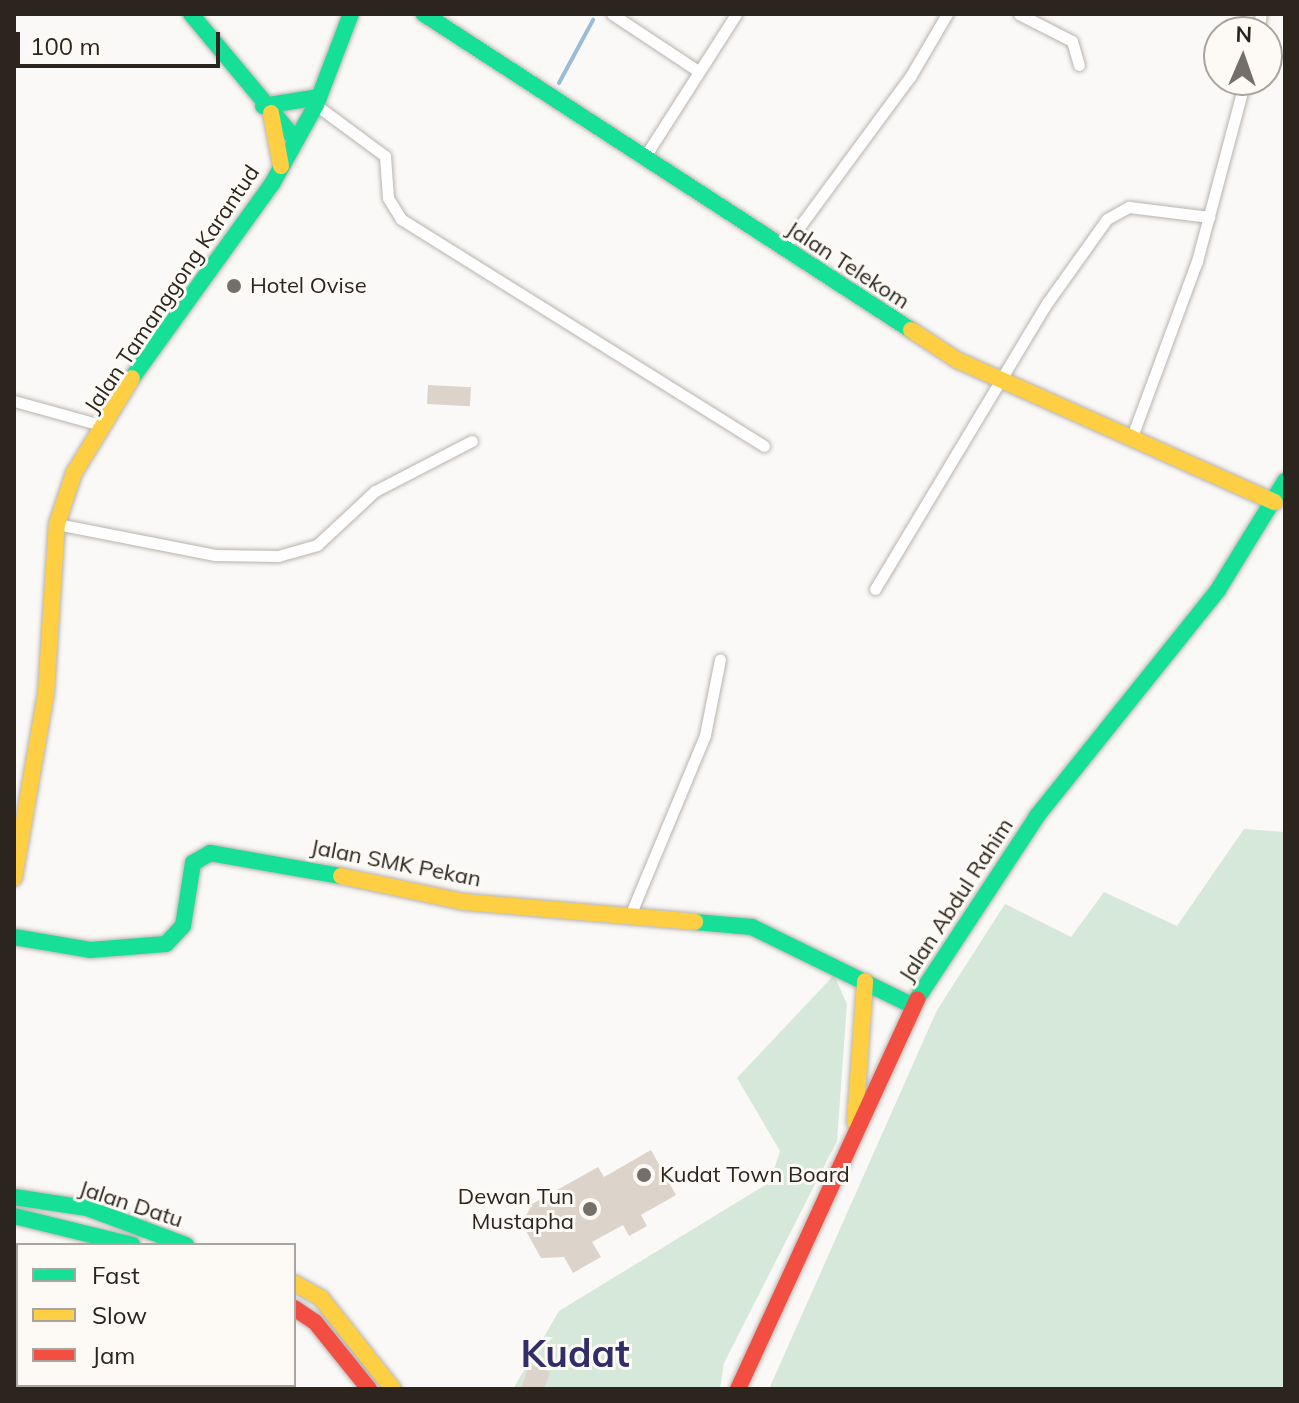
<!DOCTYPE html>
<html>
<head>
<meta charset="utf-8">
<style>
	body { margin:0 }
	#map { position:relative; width:1299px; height:1403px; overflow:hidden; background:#fbf9f7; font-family:Mulish,sans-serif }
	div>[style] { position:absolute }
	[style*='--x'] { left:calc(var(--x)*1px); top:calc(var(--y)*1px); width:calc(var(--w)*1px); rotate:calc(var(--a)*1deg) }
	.green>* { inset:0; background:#d6e8d9 }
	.stream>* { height:4px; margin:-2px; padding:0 2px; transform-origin:2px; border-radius:2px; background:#9abcd6 }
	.building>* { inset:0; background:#dcd4ca; transform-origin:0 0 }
	.roads { filter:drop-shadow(0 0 2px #b7b3af) drop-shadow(0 0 2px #b7b3af) }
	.street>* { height:11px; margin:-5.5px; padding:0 5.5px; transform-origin:5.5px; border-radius:5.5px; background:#fefefe }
	.fast>* { height:16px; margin:-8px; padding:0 8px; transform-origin:8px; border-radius:8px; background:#16e098 }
	.slow>* { height:16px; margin:-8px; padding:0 8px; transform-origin:8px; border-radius:8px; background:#ffcf43 }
	.jam>* { height:16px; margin:-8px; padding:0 8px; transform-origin:8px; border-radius:8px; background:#f24e42 }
	.dots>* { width:22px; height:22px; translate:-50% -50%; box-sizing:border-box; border:4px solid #fdf9f5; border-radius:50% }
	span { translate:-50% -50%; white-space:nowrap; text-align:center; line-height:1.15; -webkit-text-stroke:6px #fdf9f5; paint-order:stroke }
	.street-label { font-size:22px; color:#2c251d }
	.poi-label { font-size:22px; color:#2c251d }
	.left { translate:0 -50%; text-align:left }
	.right { translate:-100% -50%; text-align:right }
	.town-label { font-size:38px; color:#302d68; font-weight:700 }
	.frame { position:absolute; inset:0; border:16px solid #2c251d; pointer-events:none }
	.legend { position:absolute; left:16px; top:1243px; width:280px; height:144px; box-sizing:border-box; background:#fdf9f5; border:2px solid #a9a49f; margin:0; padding:10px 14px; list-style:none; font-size:24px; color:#2c251d }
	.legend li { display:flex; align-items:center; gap:16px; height:40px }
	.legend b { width:40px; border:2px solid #a9a49f }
	.north { position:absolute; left:1203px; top:16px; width:80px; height:80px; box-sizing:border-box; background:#fdf9f5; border:2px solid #a9a49f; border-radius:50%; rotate:2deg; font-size:22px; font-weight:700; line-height:32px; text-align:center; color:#2c251d }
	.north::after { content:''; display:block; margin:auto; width:28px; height:36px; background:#746f69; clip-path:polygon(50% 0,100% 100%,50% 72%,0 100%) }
	.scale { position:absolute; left:16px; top:32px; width:204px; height:36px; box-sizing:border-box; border:4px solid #2c251d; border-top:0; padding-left:10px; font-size:24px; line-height:28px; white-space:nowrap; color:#2c251d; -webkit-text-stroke:6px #fdf9f5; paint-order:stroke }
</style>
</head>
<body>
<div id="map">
	<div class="green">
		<i style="clip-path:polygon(1244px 829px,1285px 832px,1285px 1389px,769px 1389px,937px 1010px,1005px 904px,1071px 937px,1104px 892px,1177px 926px)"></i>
		<i style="clip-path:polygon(834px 975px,847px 1004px,837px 1141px,724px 1363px,720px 1389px,513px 1389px,559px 1311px,770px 1182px,780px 1151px,737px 1078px)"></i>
	</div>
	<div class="stream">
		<i style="--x:559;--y:83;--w:72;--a:-61.6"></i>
	</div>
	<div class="building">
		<i style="left:428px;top:385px;width:43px;height:19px;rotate:3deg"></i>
		<i style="clip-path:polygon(651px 1150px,676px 1195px,641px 1215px,647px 1226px,629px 1236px,623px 1225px,592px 1242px,601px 1257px,573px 1273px,564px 1257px,541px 1258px,522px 1224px,532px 1204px,598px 1167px,604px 1177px)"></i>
		<i style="clip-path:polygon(529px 1365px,550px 1372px,544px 1389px,521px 1389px)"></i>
	</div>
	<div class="roads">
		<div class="street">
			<i style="--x:612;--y:14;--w:103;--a:33.5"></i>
			<i style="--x:1019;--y:14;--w:59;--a:27"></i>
			<i style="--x:1072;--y:41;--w:25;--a:74"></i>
			<i style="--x:1258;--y:32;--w:18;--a:-81"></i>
			<i style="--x:316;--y:105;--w:86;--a:36.5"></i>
			<i style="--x:385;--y:156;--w:42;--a:85.9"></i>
			<i style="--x:388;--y:198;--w:25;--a:58"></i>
			<i style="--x:401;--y:219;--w:428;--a:32"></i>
			<i style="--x:644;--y:158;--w:171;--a:-57.4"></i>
			<i style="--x:783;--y:249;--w:214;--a:-53.6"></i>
			<i style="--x:910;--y:77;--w:73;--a:-59.6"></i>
			<i style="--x:14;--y:401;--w:93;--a:15.5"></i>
			<i style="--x:1133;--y:434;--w:184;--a:-69.7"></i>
			<i style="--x:1197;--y:261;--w:187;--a:-75.1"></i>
			<i style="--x:57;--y:524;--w:161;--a:11.1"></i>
			<i style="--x:215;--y:555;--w:63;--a:0.9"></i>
			<i style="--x:278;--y:556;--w:41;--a:-15.8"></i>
			<i style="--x:317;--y:545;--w:79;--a:-43"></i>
			<i style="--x:375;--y:491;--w:109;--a:-27.3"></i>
			<i style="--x:875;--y:589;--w:334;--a:-59"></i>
			<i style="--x:1047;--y:303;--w:103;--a:-54.5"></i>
			<i style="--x:1107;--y:219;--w:25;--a:-29"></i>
			<i style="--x:1129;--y:207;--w:81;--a:7.1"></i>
			<i style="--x:631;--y:913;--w:193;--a:-67.4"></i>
			<i style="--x:705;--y:735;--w:77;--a:-78.8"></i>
			<i style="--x:73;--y:1389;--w:6;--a:-45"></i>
			<i style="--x:213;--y:1389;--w:6;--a:-39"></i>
			<i style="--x:240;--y:1389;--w:6;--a:-39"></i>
		</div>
		<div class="fast">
			<i style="--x:191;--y:14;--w:164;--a:50.2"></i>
			<i style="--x:424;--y:14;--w:581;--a:32.98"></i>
			<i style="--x:263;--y:106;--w:57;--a:-9.1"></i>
			<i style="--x:132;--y:378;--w:239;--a:-54.2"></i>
			<i style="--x:272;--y:184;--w:90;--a:-60.9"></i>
			<i style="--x:316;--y:105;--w:97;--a:-69"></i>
			<i style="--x:695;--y:922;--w:57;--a:5"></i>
			<i style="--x:752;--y:927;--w:179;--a:26.1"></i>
			<i style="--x:14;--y:937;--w:77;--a:9.7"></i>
			<i style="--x:90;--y:950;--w:76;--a:-4.5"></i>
			<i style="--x:166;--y:944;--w:25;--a:-47"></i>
			<i style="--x:183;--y:926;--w:64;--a:-81"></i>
			<i style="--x:193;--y:863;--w:20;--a:-30"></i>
			<i style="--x:210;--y:853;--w:133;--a:10"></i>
			<i style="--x:917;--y:999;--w:219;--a:-56.7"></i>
			<i style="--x:1037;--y:816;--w:290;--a:-51.3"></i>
			<i style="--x:1218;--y:590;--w:128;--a:-58.4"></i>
			<i style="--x:14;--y:1197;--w:74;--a:8.6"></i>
			<i style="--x:87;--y:1208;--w:106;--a:20.5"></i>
			<i style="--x:14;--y:1216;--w:122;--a:13.8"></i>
		</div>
		<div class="slow">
			<i style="--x:271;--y:113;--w:54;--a:79.3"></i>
			<i style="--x:911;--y:330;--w:55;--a:33.1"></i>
			<i style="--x:957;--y:360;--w:348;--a:24.1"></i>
			<i style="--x:341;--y:876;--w:126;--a:11.9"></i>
			<i style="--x:464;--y:902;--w:232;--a:4.9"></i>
			<i style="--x:14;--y:878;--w:189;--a:-80.2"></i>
			<i style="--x:46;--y:692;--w:168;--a:-86.3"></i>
			<i style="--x:57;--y:524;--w:54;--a:-71.6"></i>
			<i style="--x:74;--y:473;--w:111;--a:-58.6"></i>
			<i style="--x:855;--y:1122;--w:141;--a:-85.9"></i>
			<i style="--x:294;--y:1283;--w:31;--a:29"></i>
			<i style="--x:321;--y:1298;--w:116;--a:51.6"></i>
		</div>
		<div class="jam">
			<i style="--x:294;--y:1308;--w:25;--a:34"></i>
			<i style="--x:315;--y:1322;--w:86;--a:51.1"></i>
			<i style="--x:738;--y:1389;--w:429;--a:-65.3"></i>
		</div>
	</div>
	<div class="dots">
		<i style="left:234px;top:286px;background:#746f69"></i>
		<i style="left:644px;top:1175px;background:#746f69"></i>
		<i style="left:590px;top:1209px;background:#746f69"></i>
	</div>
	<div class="street-label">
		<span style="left:848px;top:265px;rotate:33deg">Jalan Telekom</span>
		<span style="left:172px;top:289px;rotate:-56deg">Jalan Tamanggong Karantud</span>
		<span style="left:396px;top:863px;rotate:11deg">Jalan SMK Pekan</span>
		<span style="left:956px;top:900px;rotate:-57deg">Jalan Abdul Rahim</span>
		<span style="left:131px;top:1204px;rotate:18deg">Jalan Datu</span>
	</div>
	<div class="poi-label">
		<span class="left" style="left:250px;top:286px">Hotel Ovise</span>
		<span class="left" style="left:660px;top:1175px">Kudat Town Board</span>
		<span class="right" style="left:574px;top:1209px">Dewan Tun<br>Mustapha</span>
	</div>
	<div class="town-label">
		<span style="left:575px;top:1354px">Kudat</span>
	</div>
	<div class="frame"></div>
	<ul class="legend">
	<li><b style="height:10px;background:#16e098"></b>Fast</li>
	<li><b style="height:10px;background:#ffcf43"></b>Slow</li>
	<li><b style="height:10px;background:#f24e42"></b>Jam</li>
	</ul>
	<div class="north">N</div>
	<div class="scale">100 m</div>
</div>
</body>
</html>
